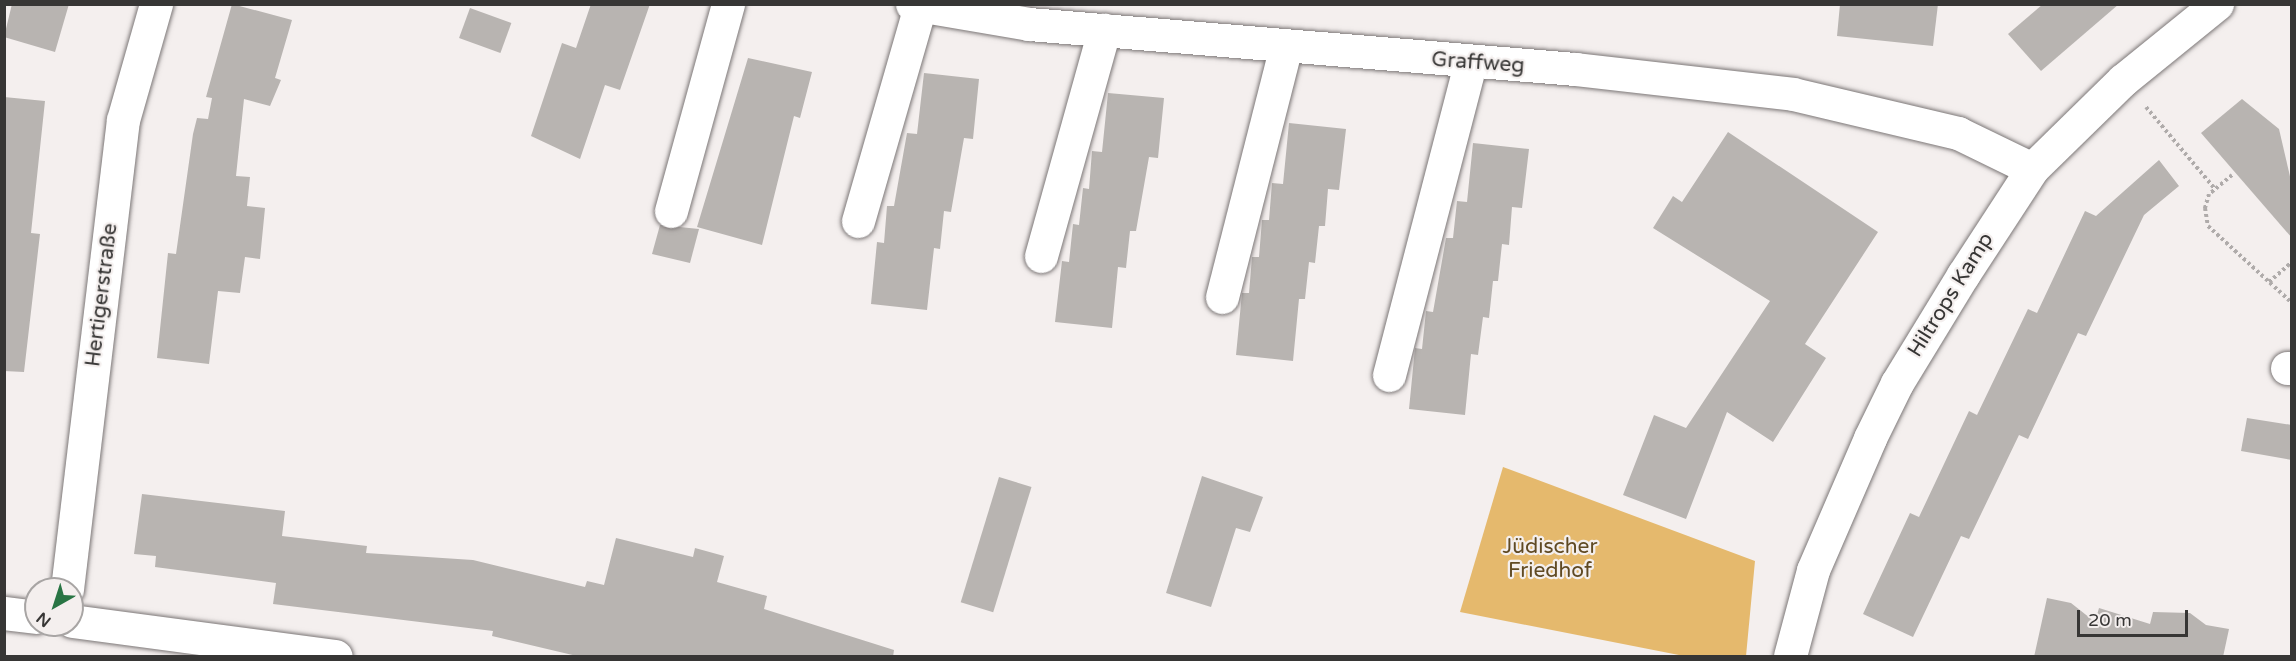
<!DOCTYPE html>
<html>
<head>
<meta charset="utf-8">
<style>
	body { margin:0 }
	#map { position:relative; width:2296px; height:661px; overflow:hidden; background:#f4efee; font-family:"Varela Round",sans-serif }
	div>[style] { position:absolute }
	[style*='--x'] { left:calc(var(--x)*1px); top:calc(var(--y)*1px); width:calc(var(--w)*1px); rotate:calc(var(--a)*1deg) }
	.green>* { inset:0; background:#e5b96d }
	.building>* { inset:0; background:#b8b4b1; transform-origin:0 0 }
	.path>* { height:4px; margin-top:-2px; transform-origin:0; background:repeating-linear-gradient(90deg,#afabaa 0 3px,transparent 0 6px) }
	.roads { filter:drop-shadow(0 0 2px #7c7777) drop-shadow(0 0 2px #7c7777) }
	.minor>* { height:33px; margin:-16.5px; padding:0 16.5px; transform-origin:16.5px; border-radius:16.5px; background:#fff }
	.major>* { height:33px; margin:-16.5px; padding:0 16.5px; transform-origin:16.5px; border-radius:16.5px; background:#fff }
	span { translate:-50% -50%; white-space:nowrap; text-align:center; line-height:1.15; -webkit-text-stroke:4.5px #f4efee; paint-order:stroke }
	.street-label { font-size:21px; color:#373635 }
	.park-label { font-size:21px; color:#604a23 }
	.frame { position:absolute; inset:0; border:6px solid #373635; pointer-events:none }
	.north { position:absolute; left:24px; top:577px; width:60px; height:60px; box-sizing:border-box; background:#f4efee; border:2px solid #a8a5a4; border-radius:50%; rotate:219deg; font-size:16px; font-weight:700; line-height:24px; text-align:center; color:#373635 }
	.north::after { content:''; display:block; margin:auto; width:21px; height:27px; background:#297544; clip-path:polygon(50% 0,100% 100%,50% 72%,0 100%) }
	.scale { position:absolute; left:2077px; top:610px; width:111px; height:27px; box-sizing:border-box; border:3px solid #373635; border-top:0; padding-left:8px; font-size:18px; line-height:21px; white-space:nowrap; color:#373635; -webkit-text-stroke:4px #f4efee; paint-order:stroke }
</style>
</head>
<body>
<div id="map">
	<div class="green">
		<i style="clip-path:polygon(1503px 467px,1755px 561px,1746px 656px,1684px 656px,1460px 612px)"></i>
	</div>
	<div class="building">
		<i style="clip-path:polygon(12px 4px,69px 4px,55px 52px,4px 37px)"></i>
		<i style="clip-path:polygon(232px 4px,292px 20px,275px 78px,281px 80px,270px 106px,244px 99px,236px 176px,250px 177px,247px 206px,265px 208px,260px 259px,245px 257px,240px 293px,218px 291px,209px 364px,157px 358px,168px 253px,176px 254px,193px 134px,197px 118px,208px 119px,212px 98px,206px 97px)"></i>
		<i style="clip-path:polygon(591px 4px,650px 4px,620px 90px,605px 85px,580px 159px,531px 136px,562px 43px,576px 48px)"></i>
		<i style="clip-path:polygon(1840px 4px,1938px 4px,1933px 46px,1837px 36px)"></i>
		<i style="clip-path:polygon(2043px 4px,2119px 4px,2041px 71px,2008px 34px)"></i>
		<i style="left:470px;top:8px;width:44px;height:32px;rotate:20deg"></i>
		<i style="clip-path:polygon(748px 58px,812px 72px,800px 118px,794px 116px,762px 245px,697px 227px)"></i>
		<i style="clip-path:polygon(924px 73px,979px 79px,973px 139px,964px 138px,951px 212px,944px 211px,940px 249px,934px 248px,927px 310px,871px 304px,877px 242px,884px 243px,887px 206px,894px 206px,907px 133px,917px 134px)"></i>
		<i style="clip-path:polygon(1108px 93px,1164px 98px,1158px 158px,1149px 157px,1136px 231px,1130px 231px,1126px 268px,1118px 267px,1112px 328px,1055px 322px,1062px 261px,1069px 262px,1073px 224px,1079px 225px,1083px 188px,1089px 189px,1092px 151px,1102px 152px)"></i>
		<i style="clip-path:polygon(4px 97px,45px 101px,31px 233px,40px 234px,24px 372px,4px 371px)"></i>
		<i style="clip-path:polygon(2242px 99px,2279px 129px,2292px 185px,2292px 238px,2201px 133px)"></i>
		<i style="clip-path:polygon(1289px 123px,1346px 129px,1339px 190px,1328px 189px,1325px 226px,1319px 226px,1315px 263px,1309px 262px,1305px 299px,1299px 299px,1293px 361px,1236px 355px,1242px 293px,1249px 293px,1252px 257px,1259px 257px,1262px 220px,1269px 220px,1272px 183px,1283px 184px)"></i>
		<i style="clip-path:polygon(1728px 132px,1878px 232px,1805px 344px,1826px 358px,1773px 442px,1727px 412px,1686px 519px,1623px 495px,1654px 415px,1686px 428px,1770px 301px,1653px 228px,1673px 196px,1682px 202px)"></i>
		<i style="clip-path:polygon(1473px 143px,1529px 149px,1522px 208px,1512px 207px,1509px 245px,1502px 244px,1498px 281px,1493px 281px,1489px 318px,1483px 317px,1478px 355px,1471px 354px,1465px 415px,1409px 409px,1415px 348px,1422px 349px,1426px 311px,1433px 312px,1446px 238px,1453px 238px,1457px 201px,1467px 202px)"></i>
		<i style="clip-path:polygon(2159px 160px,2179px 186px,2144px 215px,2086px 336px,2078px 333px,2028px 439px,2019px 435px,1969px 539px,1961px 536px,1913px 637px,1863px 614px,1910px 513px,1919px 517px,1969px 411px,1977px 415px,2028px 309px,2037px 313px,2085px 211px,2096px 216px)"></i>
		<i style="clip-path:polygon(660px 225px,699px 229px,690px 263px,652px 254px)"></i>
		<i style="clip-path:polygon(2247px 418px,2292px 425px,2292px 460px,2241px 451px)"></i>
		<i style="clip-path:polygon(1202px 476px,1263px 497px,1250px 532px,1236px 528px,1211px 607px,1166px 593px)"></i>
		<i style="left:999px;top:477px;width:34px;height:131px;rotate:17deg"></i>
		<i style="clip-path:polygon(142px 494px,285px 511px,282px 536px,367px 546px,366px 553px,473px 560px,585px 587px,587px 581px,604px 585px,616px 538px,693px 557px,695px 548px,724px 556px,717px 582px,767px 596px,764px 609px,894px 650px,893px 657px,581px 657px,492px 636px,493px 631px,273px 604px,276px 583px,155px 567px,156px 556px,134px 554px)"></i>
		<i style="clip-path:polygon(2047px 598px,2071px 603px,2095px 622px,2099px 608px,2150px 624px,2153px 612px,2190px 613px,2206px 625px,2229px 629px,2223px 657px,2034px 657px)"></i>
	</div>
	<div class="path">
		<i style="--x:2146;--y:107;--w:107;--a:49.9"></i>
		<i style="--x:2232;--y:175;--w:30;--a:140"></i>
		<i style="--x:2209;--y:194;--w:15;--a:106"></i>
		<i style="--x:2205;--y:208;--w:18;--a:81"></i>
		<i style="--x:2208;--y:226;--w:114;--a:42.5"></i>
		<i style="--x:2269;--y:282;--w:30;--a:-41"></i>
	</div>
	<div class="roads">
		<div class="minor">
			<i style="--x:912;--y:4;--w:119;--a:9.7"></i>
			<i style="--x:1029;--y:24;--w:548;--a:4.71"></i>
			<i style="--x:1575;--y:69;--w:219;--a:6.5"></i>
			<i style="--x:1793;--y:94;--w:170;--a:13.3"></i>
			<i style="--x:1958;--y:133;--w:82;--a:25.9"></i>
			<i style="--x:671;--y:211;--w:215;--a:-74.6"></i>
			<i style="--x:858;--y:221;--w:224;--a:-73.9"></i>
			<i style="--x:1041;--y:256;--w:235;--a:-74.4"></i>
			<i style="--x:1222;--y:297;--w:259;--a:-75.7"></i>
			<i style="--x:2287;--y:368;--w:5;--a:0"></i>
			<i style="--x:1389;--y:375;--w:321;--a:-75.4"></i>
			<i style="--x:67;--y:589;--w:472;--a:-83.2"></i>
			<i style="--x:123;--y:120;--w:121;--a:-74.1"></i>
			<i style="--x:1790;--y:656;--w:89;--a:-75"></i>
			<i style="--x:1813;--y:570;--w:144;--a:-66.6"></i>
			<i style="--x:1870;--y:438;--w:61;--a:-63.9"></i>
			<i style="--x:1897;--y:383;--w:127;--a:-58.6"></i>
			<i style="--x:1963;--y:275;--w:126;--a:-56.9"></i>
			<i style="--x:2032;--y:169;--w:127;--a:-44.4"></i>
			<i style="--x:2123;--y:80;--w:121;--a:-39"></i>
		</div>
		<div class="major">
			<i style="--x:4;--y:613;--w:32;--a:7"></i>
			<i style="--x:72;--y:621;--w:266;--a:7.6"></i>
		</div>
	</div>
	<div class="street-label">
		<span style="left:1478px;top:63px;rotate:4deg">Graffweg</span>
		<span style="left:102px;top:295px;rotate:-83deg">Hertigerstraße</span>
		<span style="left:1951px;top:295px;rotate:-58deg">Hiltrops Kamp</span>
	</div>
	<div class="park-label">
		<span style="left:1550px;top:559px">Jüdischer<br>Friedhof</span>
	</div>
	<div class="frame"></div>
	<div class="north">N</div>
	<div class="scale">20 m</div>
</div>
</body>
</html>
